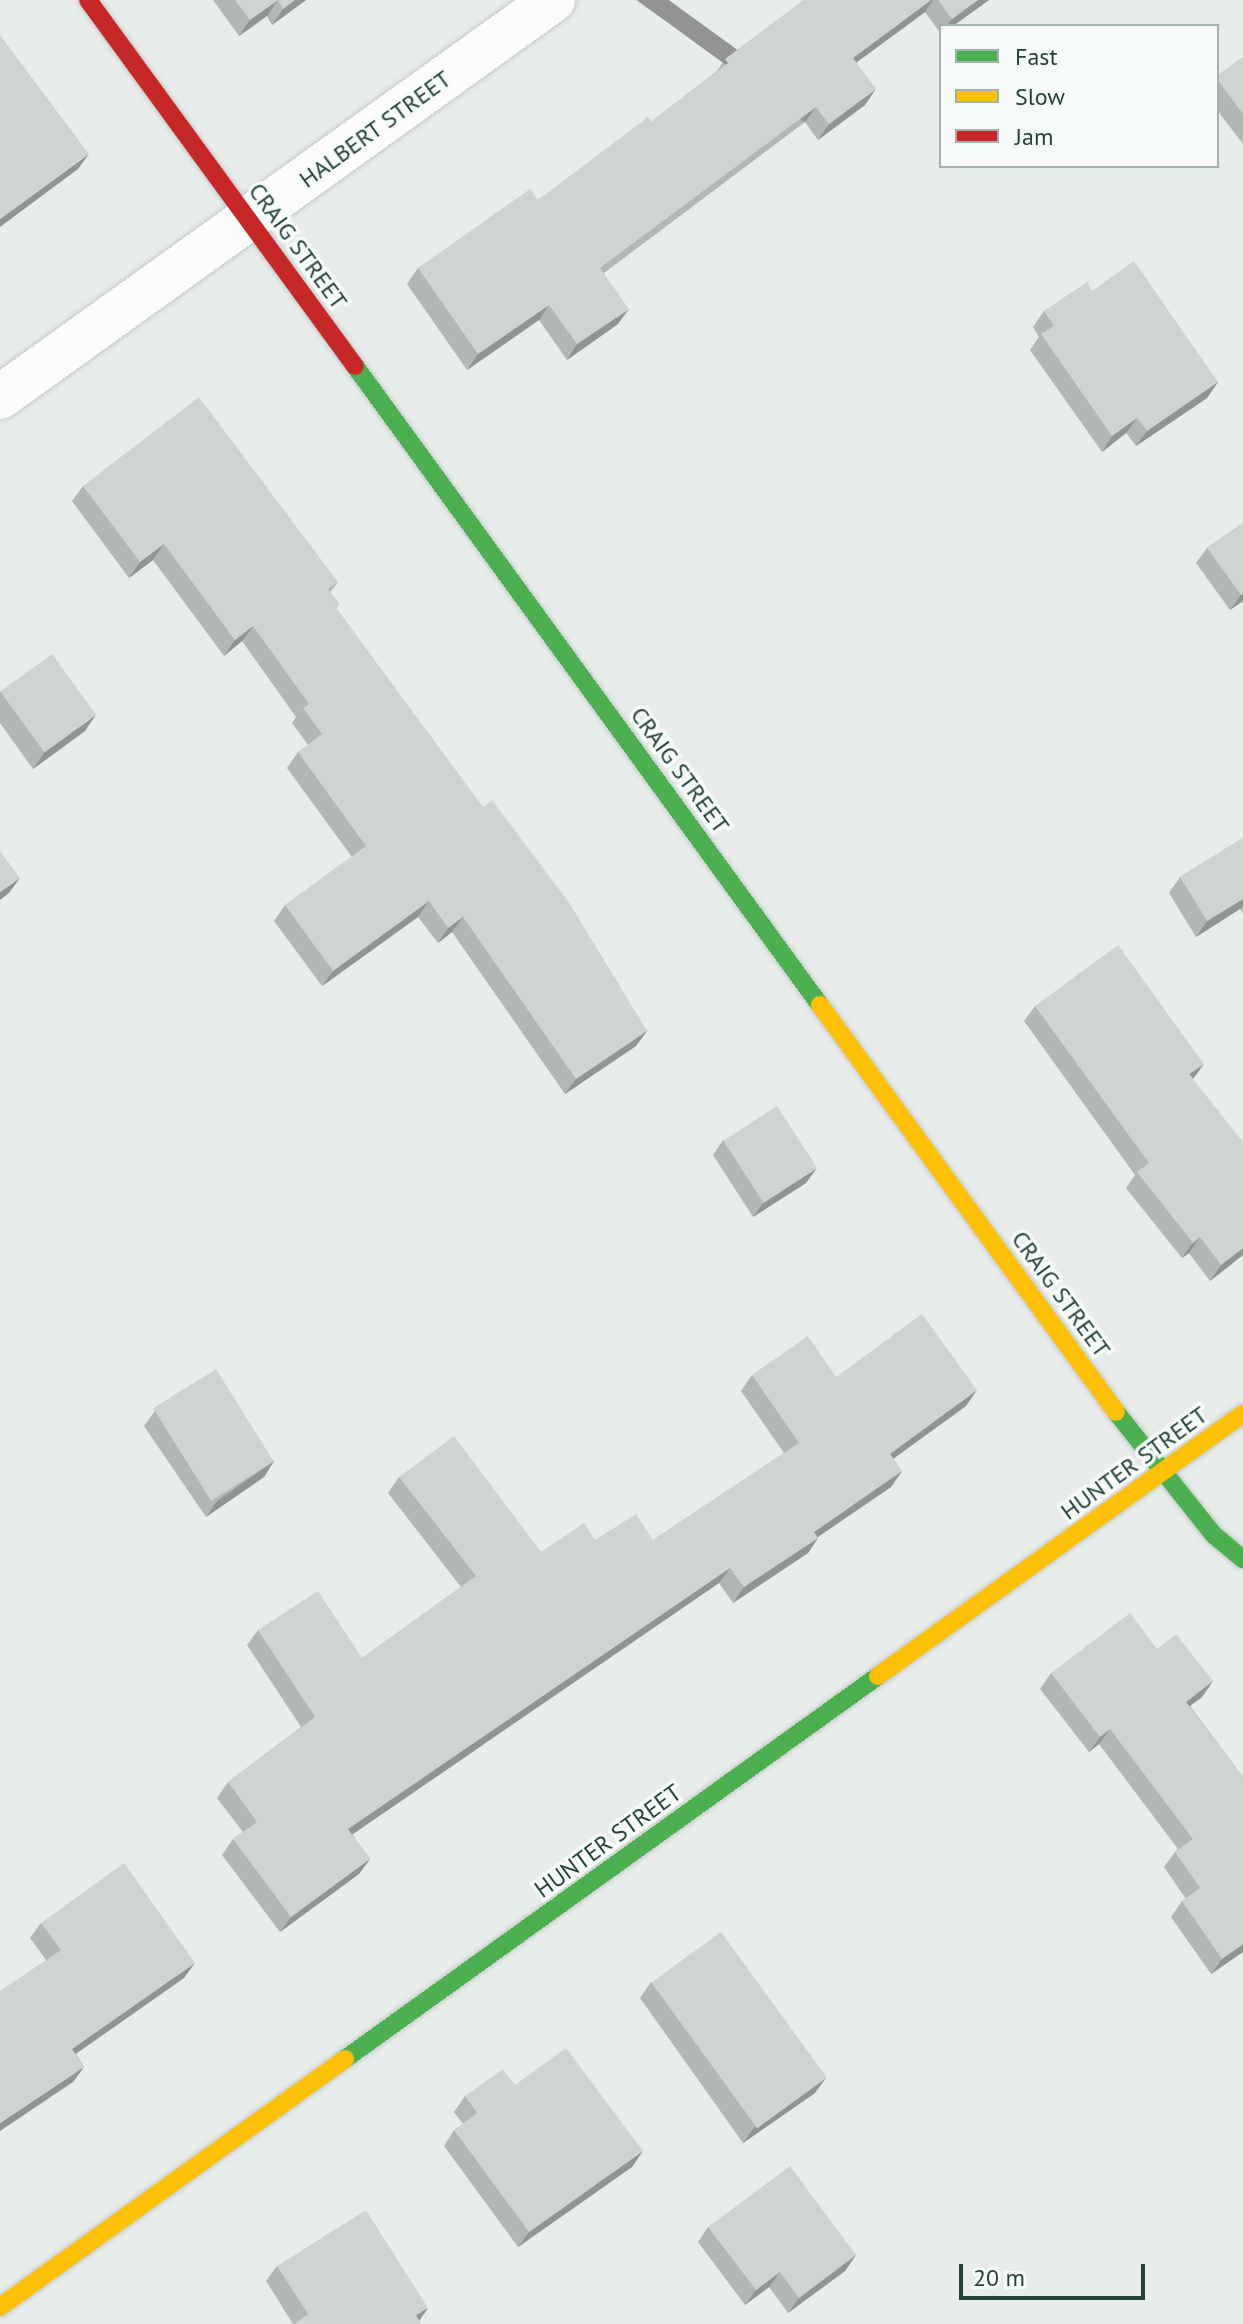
<!DOCTYPE html>
<html>
<head>
<meta charset="utf-8">
<style>
	body { margin:0 }
	#map { position:relative; width:1243px; height:2324px; overflow:hidden; background:#e8edeb; font-family:"PT Sans",sans-serif }
	div>[style] { position:absolute }
	[style*='--x'] { left:calc(var(--x)*1px); top:calc(var(--y)*1px); width:calc(var(--w)*1px); rotate:calc(var(--a)*1deg) }
	.roads { filter:drop-shadow(0 0 2px #c5cac8) drop-shadow(0 0 2px #c5cac8) }
	.street>* { height:44px; margin:-22px; padding:0 22px; transform-origin:22px; border-radius:22px; background:#fcfcfc }
	.fast>* { height:18px; margin:-9px; padding:0 9px; transform-origin:9px; border-radius:9px; background:#4caf50 }
	.slow>* { height:18px; margin:-9px; padding:0 9px; transform-origin:9px; border-radius:9px; background:#ffc107 }
	.jam>* { height:18px; margin:-9px; padding:0 9px; transform-origin:9px; border-radius:9px; background:#c62828 }
	.wall>* { inset:0; background:#b2b6b5 }
	.shaded-wall>* { inset:0; background:#919493; transform-origin:0 0 }
	.building>* { inset:0; background:#cfd4d2; transform-origin:0 0 }
	span { translate:-50% -50%; white-space:nowrap; text-align:center; line-height:1.15; -webkit-text-stroke:7px #f7fbf9; paint-order:stroke }
	.street-label { font-size:24px; color:#24423a }
	.legend { position:absolute; left:939px; top:24px; width:280px; height:144px; box-sizing:border-box; background:#f7fbf9; border:2px solid #a3b1ad; margin:0; padding:10px 14px; list-style:none; font-size:24px; color:#24423a }
	.legend li { display:flex; align-items:center; gap:16px; height:40px }
	.legend b { width:40px; border:2px solid #a3b1ad }
	.scale { position:absolute; left:959px; top:2264px; width:186px; height:36px; box-sizing:border-box; border:4px solid #24423a; border-top:0; padding-left:10px; font-size:24px; line-height:28px; white-space:nowrap; color:#24423a; -webkit-text-stroke:6px #f7fbf9; paint-order:stroke }
</style>
</head>
<body>
<div id="map">
	<div class="roads">
		<div class="street">
			<i style="--x:0;--y:397;--w:681;--a:-35.67"></i>
		</div>
		<div class="fast">
			<i style="--x:355;--y:366;--w:790;--a:53.96"></i>
			<i style="--x:1116;--y:1412;--w:157;--a:51.5"></i>
			<i style="--x:1214;--y:1535;--w:38;--a:40"></i>
			<i style="--x:345;--y:2059;--w:656;--a:-35.7"></i>
		</div>
		<div class="slow">
			<i style="--x:820;--y:1005;--w:503;--a:53.97"></i>
			<i style="--x:878;--y:1676;--w:449;--a:-35.7"></i>
			<i style="--x:0;--y:2307;--w:425;--a:-35.7"></i>
		</div>
		<div class="jam">
			<i style="--x:88;--y:0;--w:453;--a:53.9"></i>
		</div>
	</div>
	<div class="wall">
		<i style="clip-path:polygon(213px 0,306px 0,272px 25px,267px 16px,239px 36px)"></i>
		<i style="clip-path:polygon(804px 0,989px 0,953px 26px,941px 26px,941px 34px,925px 12px,857px 62px,865px 105px,818px 140px,805px 122px,604px 273px,618px 324px,567px 360px,539px 320px,467px 370px,407px 284px,418px 268px,538px 200px,651px 122px,717px 71px,725px 59px)"></i>
		<i style="clip-path:polygon(1243px 57px,1243px 144px,1217px 110px,1217px 76px)"></i>
		<i style="clip-path:polygon(1092px 291px,1218px 382px,1207px 398px,1136px 446px,1126px 433px,1102px 452px,1030px 350px,1039px 337px,1033px 327px,1044px 311px)"></i>
		<i style="clip-path:polygon(83px 486px,338px 582px,330px 592px,339px 604px,336px 608px,647px 1031px,636px 1046px,565px 1094px,452px 932px,438px 943px,418px 917px,322px 986px,274px 921px,285px 905px,352px 857px,287px 768px,298px 752px,308px 745px,292px 723px,296px 717px,242px 641px,224px 656px,153px 560px,129px 578px,72px 501px)"></i>
		<i style="clip-path:polygon(1243px 523px,1243px 601px,1230px 610px,1196px 563px,1207px 548px)"></i>
		<i style="clip-path:polygon(0 691px,85px 731px,33px 769px,0 723px)"></i>
		<i style="clip-path:polygon(1243px 838px,1243px 914px,1240px 909px,1196px 937px,1169px 893px,1180px 877px)"></i>
		<i style="clip-path:polygon(1035px 1006px,1193px 1079px,1243px 1255px,1210px 1281px,1189px 1253px,1182px 1258px,1126px 1188px,1135px 1175px,1024px 1021px)"></i>
		<i style="clip-path:polygon(723px 1140px,806px 1183px,753px 1217px,713px 1155px)"></i>
		<i style="clip-path:polygon(752px 1375px,836px 1377px,966px 1406px,893px 1459px,902px 1471px,891px 1487px,818px 1537px,808px 1553px,733px 1603px,719px 1583px,352px 1834px,370px 1859px,359px 1874px,280px 1932px,222px 1855px,233px 1839px,243px 1832px,217px 1798px,228px 1782px,301px 1727px,247px 1645px,258px 1630px,362px 1658px,461px 1587px,388px 1493px,399px 1477px,541px 1552px,595px 1540px,653px 1540px,784px 1453px,741px 1391px)"></i>
		<i style="clip-path:polygon(155px 1411px,274px 1461px,264px 1477px,206px 1517px,144px 1426px)"></i>
		<i style="clip-path:polygon(1157px 1649px,1213px 1681px,1202px 1697px,1190px 1706px,1243px 1777px,1243px 1952px,1211px 1974px,1171px 1917px,1182px 1901px,1186px 1899px,1164px 1867px,1175px 1852px,1178px 1849px,1099px 1744px,1089px 1752px,1040px 1689px,1051px 1673px)"></i>
		<i style="clip-path:polygon(41px 1923px,184px 1978px,76px 2054px,84px 2067px,73px 2082px,46px 1960px,30px 1938px)"></i>
		<i style="clip-path:polygon(651px 1982px,815px 2093px,743px 2143px,640px 1998px)"></i>
		<i style="clip-path:polygon(515px 2085px,632px 2167px,518px 2247px,444px 2146px,454px 2130px,463px 2124px,454px 2112px,465px 2096px)"></i>
		<i style="clip-path:polygon(708px 2227px,856px 2255px,845px 2271px,788px 2313px,769px 2287px,745px 2305px,698px 2242px)"></i>
		<i style="clip-path:polygon(277px 2266px,428px 2308px,419px 2321px,421px 2324px,293px 2324px,266px 2281px)"></i>
	</div>
	<div class="shaded-wall">
		<i style="clip-path:polygon(278px 0,267px 16px,239px 36px,250px 20px)"></i>
		<i style="clip-path:polygon(295px 0,306px 0,272px 25px,283px 9px)"></i>
		<i style="clip-path:polygon(931px 0,933px 0,925px 12px,842px 73px,853px 58px)"></i>
		<i style="clip-path:polygon(978px 0,989px 0,953px 26px,947px 26px,952px 19px)"></i>
		<i style="clip-path:polygon(876px 89px,865px 105px,818px 140px,829px 124px)"></i>
		<i style="left:816px;top:107px;width:19px;height:269px;rotate:126deg"></i>
		<i style="clip-path:polygon(89px 154px,78px 169px,0 227px,0 219px)"></i>
		<i style="clip-path:polygon(549px 305px,539px 320px,467px 370px,478px 354px)"></i>
		<i style="clip-path:polygon(629px 309px,618px 324px,567px 360px,577px 344px)"></i>
		<i style="clip-path:polygon(1218px 382px,1207px 398px,1136px 446px,1147px 431px)"></i>
		<i style="clip-path:polygon(1137px 418px,1126px 433px,1102px 452px,1112px 436px)"></i>
		<i style="clip-path:polygon(164px 544px,153px 560px,129px 578px,140px 562px)"></i>
		<i style="clip-path:polygon(1243px 593px,1243px 601px,1230px 610px,1241px 595px)"></i>
		<i style="clip-path:polygon(253px 626px,242px 641px,224px 656px,235px 640px)"></i>
		<i style="clip-path:polygon(96px 715px,85px 731px,33px 769px,44px 753px)"></i>
		<i style="clip-path:polygon(20px 878px,9px 893px,0 900px,0 892px)"></i>
		<i style="clip-path:polygon(1243px 899px,1243px 906px,1240px 909px,1196px 937px,1207px 921px)"></i>
		<i style="clip-path:polygon(429px 901px,418px 917px,322px 986px,333px 971px)"></i>
		<i style="clip-path:polygon(463px 917px,452px 932px,438px 943px,448px 928px)"></i>
		<i style="clip-path:polygon(647px 1031px,636px 1046px,565px 1094px,576px 1079px)"></i>
		<i style="clip-path:polygon(1204px 1064px,1193px 1079px,1189px 1074px)"></i>
		<i style="clip-path:polygon(817px 1168px,806px 1183px,753px 1217px,764px 1202px)"></i>
		<i style="clip-path:polygon(1200px 1237px,1189px 1253px,1182px 1258px,1193px 1243px)"></i>
		<i style="clip-path:polygon(1243px 1248px,1243px 1255px,1210px 1281px,1221px 1265px)"></i>
		<i style="clip-path:polygon(977px 1390px,966px 1406px,879px 1469px,890px 1454px)"></i>
		<i style="clip-path:polygon(274px 1461px,264px 1477px,206px 1517px,217px 1501px)"></i>
		<i style="clip-path:polygon(902px 1471px,891px 1487px,803px 1547px,814px 1532px)"></i>
		<i style="clip-path:polygon(818px 1538px,808px 1553px,733px 1603px,744px 1587px)"></i>
		<i style="clip-path:polygon(730px 1568px,719px 1583px,337px 1845px,348px 1829px)"></i>
		<i style="clip-path:polygon(1213px 1681px,1202px 1697px,1175px 1717px,1186px 1702px)"></i>
		<i style="clip-path:polygon(1110px 1729px,1099px 1744px,1089px 1752px,1100px 1737px)"></i>
		<i style="clip-path:polygon(370px 1859px,359px 1874px,280px 1932px,291px 1917px)"></i>
		<i style="clip-path:polygon(1243px 1944px,1243px 1952px,1211px 1974px,1222px 1959px)"></i>
		<i style="clip-path:polygon(195px 1963px,184px 1978px,61px 2064px,72px 2049px)"></i>
		<i style="clip-path:polygon(84px 2067px,73px 2082px,0 2131px,0 2123px)"></i>
		<i style="clip-path:polygon(826px 2078px,815px 2093px,743px 2143px,754px 2128px)"></i>
		<i style="clip-path:polygon(643px 2151px,632px 2167px,518px 2247px,529px 2232px)"></i>
		<i style="clip-path:polygon(856px 2255px,845px 2271px,788px 2313px,799px 2298px)"></i>
		<i style="clip-path:polygon(780px 2272px,769px 2287px,745px 2305px,756px 2290px)"></i>
		<i style="clip-path:polygon(428px 2308px,417px 2324px,416px 2315px)"></i>
	</div>
	<div class="building">
		<i style="clip-path:polygon(235px 0,295px 0,283px 9px,278px 0,250px 20px)"></i>
		<i style="clip-path:polygon(804px 0,931px 0,853px 58px,876px 89px,829px 124px,816px 107px,600px 268px,629px 309px,577px 344px,549px 305px,478px 354px,418px 268px,530px 189px,538px 200px,648px 117px,651px 122px,728px 63px,725px 59px)"></i>
		<i style="clip-path:polygon(938px 0,978px 0,952px 19px)"></i>
		<i style="clip-path:polygon(0 35px,89px 154px,0 219px)"></i>
		<i style="clip-path:polygon(1243px 57px,1243px 114px,1217px 79px,1217px 76px)"></i>
		<i style="clip-path:polygon(1134px 261px,1218px 382px,1147px 431px,1137px 418px,1112px 436px,1041px 334px,1054px 326px,1044px 311px,1087px 282px,1092px 291px)"></i>
		<i style="clip-path:polygon(199px 397px,338px 582px,328px 589px,339px 604px,335px 607px,483px 807px,492px 800px,570px 904px,647px 1031px,576px 1079px,463px 917px,448px 928px,429px 901px,333px 971px,285px 905px,366px 846px,298px 752px,322px 734px,303px 708px,309px 704px,253px 626px,235px 640px,164px 544px,140px 562px,83px 486px)"></i>
		<i style="clip-path:polygon(1243px 523px,1243px 593px,1241px 595px,1207px 548px)"></i>
		<i style="left:52px;top:654px;width:75px;height:64px;rotate:54deg"></i>
		<i style="clip-path:polygon(1243px 838px,1243px 899px,1207px 921px,1180px 877px)"></i>
		<i style="clip-path:polygon(0 851px,20px 878px,0 892px)"></i>
		<i style="clip-path:polygon(1118px 945px,1204px 1064px,1189px 1074px,1243px 1142px,1243px 1248px,1221px 1265px,1200px 1237px,1193px 1243px,1137px 1172px,1149px 1163px,1035px 1006px)"></i>
		<i style="left:777px;top:1106px;width:74px;height:64px;rotate:57deg"></i>
		<i style="clip-path:polygon(922px 1314px,977px 1390px,890px 1454px,902px 1471px,814px 1532px,818px 1538px,744px 1587px,730px 1568px,348px 1829px,370px 1859px,291px 1917px,233px 1839px,257px 1822px,228px 1782px,315px 1717px,258px 1630px,318px 1591px,362px 1658px,476px 1576px,399px 1477px,454px 1436px,541px 1552px,584px 1523px,595px 1540px,636px 1514px,653px 1540px,799px 1443px,752px 1375px,808px 1336px,836px 1377px)"></i>
		<i style="left:216px;top:1369px;width:109px;height:74px;rotate:58deg"></i>
		<i style="clip-path:polygon(1130px 1613px,1157px 1649px,1176px 1634px,1213px 1681px,1186px 1702px,1243px 1777px,1243px 1944px,1222px 1959px,1182px 1901px,1200px 1888px,1175px 1852px,1193px 1839px,1110px 1729px,1100px 1737px,1051px 1673px)"></i>
		<i style="clip-path:polygon(124px 1863px,195px 1963px,72px 2049px,84px 2067px,0 2123px,0 1991px,61px 1950px,41px 1923px)"></i>
		<i style="left:721px;top:1932px;width:180px;height:86px;rotate:54deg"></i>
		<i style="clip-path:polygon(566px 2048px,643px 2151px,529px 2232px,454px 2130px,477px 2113px,465px 2096px,503px 2069px,515px 2085px)"></i>
		<i style="clip-path:polygon(790px 2166px,856px 2255px,799px 2298px,780px 2272px,756px 2290px,708px 2227px)"></i>
		<i style="clip-path:polygon(366px 2210px,428px 2308px,416px 2315px,421px 2324px,294px 2324px,308px 2314px,277px 2266px)"></i>
	</div>
	<div class="street-label">
		<span style="left:375px;top:129px;rotate:-36deg">HALBERT STREET</span>
		<span style="left:298px;top:246px;rotate:54deg">CRAIG STREET</span>
		<span style="left:680px;top:770px;rotate:54deg">CRAIG STREET</span>
		<span style="left:1061px;top:1294px;rotate:54deg">CRAIG STREET</span>
		<span style="left:1134px;top:1463px;rotate:-36deg">HUNTER STREET</span>
		<span style="left:608px;top:1841px;rotate:-36deg">HUNTER STREET</span>
	</div>
	<ul class="legend">
	<li><b style="height:10px;background:#4caf50"></b>Fast</li>
	<li><b style="height:10px;background:#ffc107"></b>Slow</li>
	<li><b style="height:10px;background:#c62828"></b>Jam</li>
	</ul>
	<div class="scale">20 m</div>
</div>
</body>
</html>
